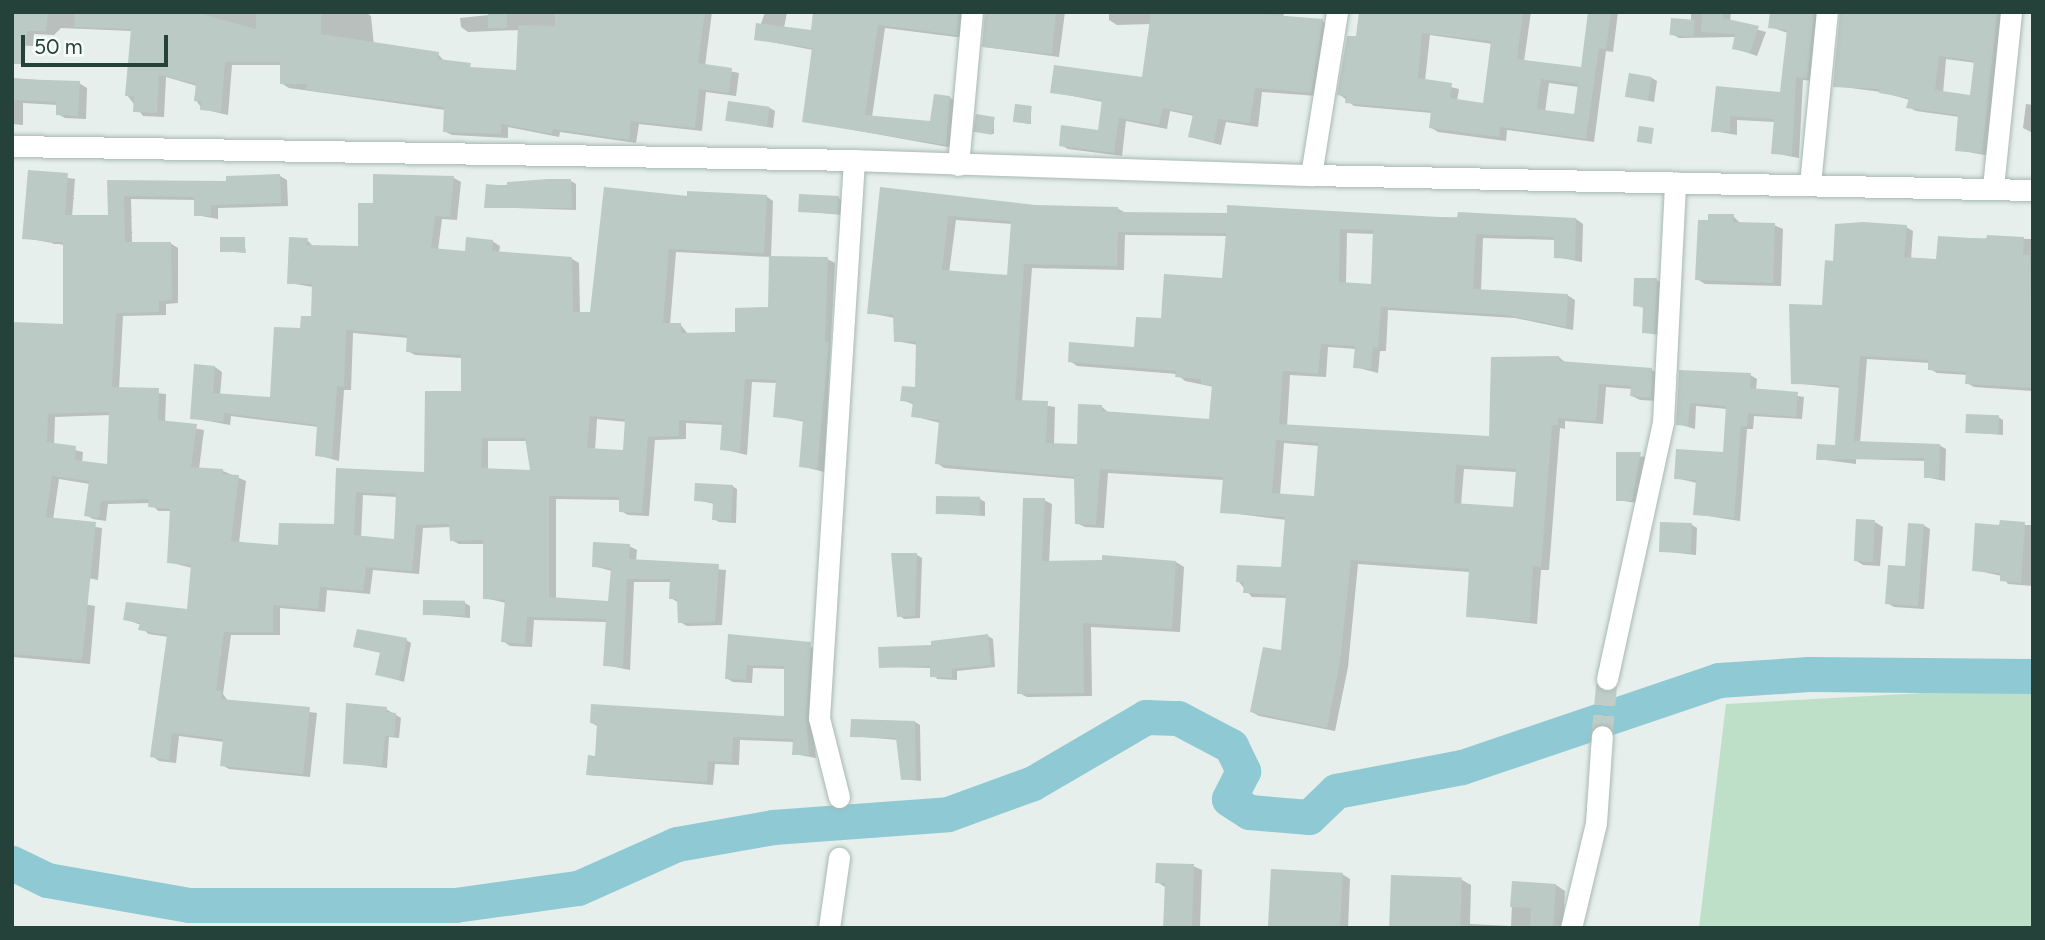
<!DOCTYPE html>
<html>
<head>
<meta charset="utf-8">
<style>
	body { margin:0 }
	#map { position:relative; width:2045px; height:940px; overflow:hidden; background:#e6efeb; font-family:Figtree,sans-serif }
	div>[style] { position:absolute }
	[style*='--x'] { left:calc(var(--x)*1px); top:calc(var(--y)*1px); width:calc(var(--w)*1px); rotate:calc(var(--a)*1deg) }
	.green>* { inset:0; background:#bfe0c8 }
	.shadow>* { inset:0; background:#0003 }
	.river>* { height:35px; margin:-17.5px; padding:0 17.5px; transform-origin:17.5px; border-radius:17.5px; background:#8ec9d4 }
	.building>* { inset:0; background:#bbcac4; transform-origin:0 0 }
	.street-tunnel>* { height:21px; margin-top:-10.5px; transform-origin:0; background:repeating-linear-gradient(90deg,#bfccc8 0 21px,transparent 0 31px) }
	.roads { filter:drop-shadow(0 0 2px #a8b8b2) drop-shadow(0 0 2px #a8b8b2) }
	.street>* { height:21px; margin:-10.5px; padding:0 10.5px; transform-origin:10.5px; border-radius:10.5px; background:#fff }
	span { translate:-50% -50%; white-space:nowrap; text-align:center; line-height:1.15; -webkit-text-stroke:6px #f7fbf9; paint-order:stroke }
	.frame { position:absolute; inset:0; border:14px solid #24423a; pointer-events:none }
	.scale { position:absolute; left:21px; top:35px; width:147px; height:32px; box-sizing:border-box; border:4px solid #24423a; border-top:0; padding-left:9px; font-size:21px; line-height:24px; white-space:nowrap; color:#24423a; -webkit-text-stroke:5px #f7fbf9; paint-order:stroke }
</style>
</head>
<body>
<div id="map">
	<div class="green">
		<i style="clip-path:polygon(2033px 687px,2033px 928px,1699px 928px,1726px 704px)"></i>
	</div>
	<div class="shadow">
		<i style="clip-path:polygon(12px 12px,365px 12px,371px 16px,374px 46px,438px 54px,445px 62px,478px 69px,518px 71px,519px 30px,468px 32px,461px 27px,460px 18px,517px 12px,712px 12px,705px 66px,739px 73px,736px 96px,706px 92px,702px 131px,639px 124px,636px 143px,560px 132px,559px 137px,508px 127px,508px 138px,452px 135px,444px 131px,445px 110px,289px 88px,281px 83px,281px 65px,232px 65px,228px 115px,202px 109px,196px 100px,197px 86px,166px 77px,164px 117px,143px 116px,127px 95px,132px 31px,61px 28px,54px 35px,34px 34px,33px 46px,12px 45px)"></i>
		<i style="clip-path:polygon(765px 12px,787px 12px,784px 28px,816px 32px,819px 12px,968px 12px,964px 38px,885px 28px,872px 117px,931px 123px,949px 97px,957px 102px,953px 148px,804px 121px,813px 50px,756px 39px)"></i>
		<i style="clip-path:polygon(987px 12px,1065px 12px,1059px 57px,984px 47px)"></i>
		<i style="clip-path:polygon(1109px 12px,1284px 12px,1283px 18px,1322px 21px,1330px 26px,1318px 96px,1262px 92px,1258px 127px,1226px 122px,1221px 145px,1190px 137px,1194px 116px,1170px 111px,1167px 129px,1126px 121px,1122px 156px,1068px 149px,1061px 145px,1099px 132px,1103px 102px,1052px 92px,1143px 79px,1151px 24px,1117px 25px,1109px 20px)"></i>
		<i style="clip-path:polygon(evenodd,1422px 12px,1531px 12px,1524px 61px,1583px 69px,1590px 12px,1618px 12px,1613px 52px,1606px 51px,1594px 142px,1507px 130px,1506px 141px,1438px 132px,1430px 127px,1432px 113px,1354px 106px,1339px 94px,1357px 38px,1422px 12px,1430px 35px,1493px 44px,1484px 105px,1457px 101px,1459px 89px,1425px 81px,1430px 35px,1422px 12px,1549px 83px,1579px 87px,1576px 116px,1545px 112px,1549px 83px)"></i>
		<i style="clip-path:polygon(1691px 12px,1731px 12px,1730px 22px,1766px 32px,1757px 56px,1734px 48px,1736px 37px,1679px 38px,1672px 34px,1691px 21px)"></i>
		<i style="clip-path:polygon(1772px 12px,1823px 12px,1815px 81px,1803px 80px,1799px 158px,1773px 153px,1775px 122px,1737px 120px,1737px 135px,1713px 131px,1718px 88px,1782px 94px,1788px 33px,1770px 27px)"></i>
		<i style="clip-path:polygon(evenodd,1855px 12px,2005px 12px,1990px 156px,1957px 150px,1960px 117px,1916px 111px,1908px 107px,1910px 100px,1881px 92px,1835px 86px,1855px 12px,1946px 59px,1976px 63px,1971px 97px,1943px 93px,1946px 59px)"></i>
		<i style="clip-path:polygon(12px 78px,79px 83px,87px 88px,86px 119px,65px 118px,58px 114px,58px 105px,23px 103px,23px 125px,12px 124px)"></i>
		<i style="clip-path:polygon(1652px 78px,1657px 81px,1654px 102px,1628px 96px)"></i>
		<i style="clip-path:polygon(2026px 104px,2033px 105px,2033px 133px,2023px 128px)"></i>
		<i style="clip-path:polygon(770px 108px,775px 111px,773px 128px,728px 120px)"></i>
		<i style="clip-path:polygon(1031px 108px,1031px 124px,1017px 122px)"></i>
		<i style="clip-path:polygon(994px 118px,994px 134px,978px 132px)"></i>
		<i style="clip-path:polygon(evenodd,29px 172px,75px 179px,72px 217px,110px 217px,109px 182px,228px 183px,280px 176px,287px 180px,288px 206px,218px 208px,218px 219px,196px 215px,196px 200px,131px 199px,132px 243px,170px 243px,178px 248px,178px 303px,166px 304px,166px 315px,123px 316px,119px 389px,166px 394px,165px 423px,204px 430px,199px 469px,223px 471px,246px 481px,239px 543px,280px 547px,335px 526px,338px 470px,426px 474px,462px 393px,462px 358px,415px 355px,408px 351px,409px 338px,353px 333px,351px 390px,344px 390px,339px 461px,317px 455px,319px 427px,231px 416px,230px 425px,192px 418px,215px 367px,222px 372px,220px 395px,272px 399px,302px 330px,313px 318px,313px 287px,289px 283px,307px 240px,314px 247px,360px 248px,375px 205px,454px 178px,461px 182px,457px 220px,442px 219px,438px 250px,467px 253px,492px 241px,500px 246px,499px 253px,572px 259px,579px 263px,580px 314px,591px 314px,689px 198px,766px 196px,773px 201px,771px 257px,676px 252px,670px 325px,680px 324px,688px 334px,737px 333px,827px 259px,835px 263px,824px 472px,801px 466px,805px 422px,775px 416px,778px 383px,752px 382px,747px 455px,722px 449px,723px 425px,686px 423px,686px 439px,655px 440px,649px 516px,628px 515px,621px 511px,621px 500px,556px 499px,556px 599px,610px 603px,612px 571px,593px 566px,629px 546px,637px 550px,636px 561px,726px 570px,722px 625px,687px 626px,680px 622px,679px 603px,671px 598px,672px 582px,634px 582px,630px 670px,605px 665px,607px 622px,534px 620px,532px 647px,510px 646px,503px 641px,506px 603px,485px 598px,484px 544px,459px 544px,451px 540px,451px 527px,423px 528px,419px 574px,373px 570px,370px 594px,327px 590px,325px 612px,280px 608px,280px 635px,231px 635px,223px 694px,228px 701px,317px 713px,310px 777px,229px 769px,222px 765px,224px 742px,179px 736px,176px 763px,159px 761px,152px 756px,169px 637px,148px 634px,141px 625px,125px 619px,188px 611px,192px 568px,169px 562px,171px 511px,158px 511px,151px 503px,108px 504px,106px 521px,93px 519px,86px 515px,90px 484px,59px 479px,53px 520px,102px 528px,98px 580px,12px 563px,64px 326px,64px 245px,24px 238px,29px 172px,110px 415px,109px 466px,82px 463px,83px 452px,54px 445px,55px 417px,110px 415px,29px 172px,597px 419px,627px 422px,625px 452px,595px 450px,597px 419px,29px 172px,488px 441px,527px 441px,532px 472px,488px 470px,488px 441px,29px 172px,363px 495px,397px 497px,395px 541px,361px 538px,363px 495px)"></i>
		<i style="clip-path:polygon(571px 181px,576px 184px,576px 210px,486px 207px,488px 186px)"></i>
		<i style="clip-path:polygon(evenodd,881px 189px,1035px 207px,1118px 209px,1126px 213px,1576px 219px,1583px 224px,1582px 262px,1556px 257px,1556px 240px,1483px 238px,1481px 291px,1567px 295px,1575px 300px,1573px 330px,1515px 318px,1388px 310px,1386px 351px,1380px 351px,1378px 373px,1355px 367px,1356px 349px,1328px 347px,1326px 377px,1290px 375px,1287px 427px,1491px 438px,1559px 357px,1566px 363px,1652px 370px,1660px 375px,1658px 401px,1640px 400px,1632px 396px,1632px 389px,1606px 387px,1603px 424px,1565px 421px,1565px 429px,1560px 428px,1549px 570px,1541px 570px,1537px 624px,1467px 616px,1470px 572px,1358px 564px,1348px 667px,1335px 731px,1259px 716px,1252px 712px,1282px 652px,1288px 598px,1252px 597px,1238px 581px,1283px 568px,1287px 520px,1222px 512px,1224px 480px,1108px 473px,1104px 528px,1085px 527px,1077px 523px,1076px 479px,944px 468px,937px 463px,940px 423px,913px 416px,915px 405px,902px 400px,917px 389px,918px 345px,895px 341px,895px 318px,869px 313px,881px 189px,956px 220px,1012px 224px,1008px 277px,949px 273px,956px 220px,881px 189px,1347px 233px,1374px 234px,1373px 286px,1346px 284px,1347px 233px,881px 189px,1125px 235px,1227px 236px,1224px 280px,1162px 320px,1136px 348px,1070px 361px,1077px 366px,1177px 374px,1185px 381px,1214px 387px,1211px 421px,1109px 413px,1102px 407px,1078px 446px,1054px 445px,1055px 407px,1022px 402px,1032px 268px,1124px 270px,1125px 235px,881px 189px,1284px 443px,1319px 446px,1315px 498px,1280px 495px,1284px 443px,881px 189px,1464px 469px,1517px 472px,1515px 509px,1461px 505px,1464px 469px)"></i>
		<i style="clip-path:polygon(838px 198px,843px 201px,842px 215px,800px 211px)"></i>
		<i style="clip-path:polygon(1733px 216px,1741px 224px,1774px 225px,1783px 229px,1781px 286px,1705px 284px,1697px 279px)"></i>
		<i style="clip-path:polygon(1906px 227px,1913px 231px,1911px 259px,1937px 261px,1939px 238px,2033px 239px,2033px 391px,1974px 387px,1967px 383px,1968px 375px,1937px 373px,1930px 369px,1930px 363px,1867px 359px,1860px 443px,1939px 445px,1946px 449px,1945px 481px,1925px 477px,1926px 461px,1856px 459px,1856px 464px,1818px 459px,1837px 447px,1841px 388px,1793px 383px,1791px 306px,1824px 306px,1835px 262px)"></i>
		<i style="clip-path:polygon(244px 239px,246px 253px,222px 251px)"></i>
		<i style="clip-path:polygon(1657px 280px,1660px 282px,1658px 335px,1644px 332px,1644px 308px,1635px 305px)"></i>
		<i style="clip-path:polygon(1680px 372px,1750px 375px,1757px 379px,1756px 390px,1804px 397px,1802px 419px,1754px 416px,1753px 429px,1747px 429px,1740px 521px,1695px 514px,1697px 483px,1676px 478px,1724px 454px,1727px 409px,1696px 406px,1695px 429px,1678px 424px)"></i>
		<i style="clip-path:polygon(1998px 417px,2003px 420px,2003px 435px,1967px 432px)"></i>
		<i style="clip-path:polygon(1617px 454px,1646px 457px,1637px 503px,1617px 500px)"></i>
		<i style="clip-path:polygon(732px 486px,737px 489px,736px 523px,719px 522px,714px 519px,715px 504px,696px 500px)"></i>
		<i style="clip-path:polygon(980px 499px,985px 502px,985px 516px,937px 513px)"></i>
		<i style="clip-path:polygon(1044px 500px,1052px 504px,1049px 563px,1104px 561px,1104px 557px,1176px 562px,1184px 567px,1180px 632px,1091px 627px,1092px 696px,1027px 697px,1019px 693px)"></i>
		<i style="clip-path:polygon(1875px 522px,1883px 527px,1880px 566px,1863px 565px,1855px 560px)"></i>
		<i style="clip-path:polygon(1692px 525px,1697px 528px,1696px 555px,1660px 551px)"></i>
		<i style="clip-path:polygon(1923px 525px,1930px 529px,1924px 609px,1894px 607px,1887px 603px,1907px 568px)"></i>
		<i style="clip-path:polygon(1977px 525px,2033px 525px,2033px 586px,2008px 584px,2002px 576px,1974px 570px)"></i>
		<i style="clip-path:polygon(917px 555px,922px 558px,920px 618px,904px 619px,899px 615px)"></i>
		<i style="clip-path:polygon(12px 591px,95px 606px,90px 664px,13px 657px,12px 661px)"></i>
		<i style="clip-path:polygon(465px 603px,470px 606px,470px 618px,425px 614px)"></i>
		<i style="clip-path:polygon(729px 636px,817px 648px,812px 722px,816px 758px,794px 754px,795px 742px,740px 740px,739px 765px,715px 764px,713px 785px,588px 775px,597px 757px,599px 727px,592px 723px,786px 718px,786px 669px,753px 668px,752px 683px,733px 682px,726px 678px)"></i>
		<i style="clip-path:polygon(988px 636px,993px 639px,995px 667px,957px 671px,957px 680px,937px 679px,932px 668px,881px 667px)"></i>
		<i style="clip-path:polygon(406px 640px,411px 643px,404px 682px,377px 674px,381px 653px,355px 647px)"></i>
		<i style="clip-path:polygon(386px 709px,401px 718px,399px 738px,389px 737px,387px 768px,345px 763px)"></i>
		<i style="clip-path:polygon(915px 722px,920px 725px,921px 781px,903px 779px,898px 740px,852px 736px)"></i>
		<i style="clip-path:polygon(1193px 866px,1202px 870px,1200px 928px,1165px 928px,1165px 887px,1157px 882px)"></i>
		<i style="clip-path:polygon(1342px 874px,1350px 879px,1348px 928px,1270px 928px)"></i>
		<i style="clip-path:polygon(1462px 880px,1471px 885px,1470px 924px,1511px 926px,1513px 883px,1556px 885px,1565px 891px,1563px 928px,1390px 928px)"></i>
	</div>
	<div class="river">
		<i style="--x:12;--y:863;--w:39;--a:26"></i>
		<i style="--x:47;--y:880;--w:144;--a:10"></i>
		<i style="--x:189;--y:905;--w:266;--a:0"></i>
		<i style="--x:455;--y:905;--w:124;--a:-7.9"></i>
		<i style="--x:578;--y:888;--w:108;--a:-24"></i>
		<i style="--x:677;--y:844;--w:97;--a:-10"></i>
		<i style="--x:773;--y:827;--w:175;--a:-4.2"></i>
		<i style="--x:948;--y:814;--w:90;--a:-20"></i>
		<i style="--x:1033;--y:783;--w:131;--a:-30.3"></i>
		<i style="--x:1146;--y:717;--w:32;--a:2"></i>
		<i style="--x:1178;--y:718;--w:60;--a:27.8"></i>
		<i style="--x:1231;--y:746;--w:28;--a:64"></i>
		<i style="--x:1243;--y:771;--w:31;--a:117"></i>
		<i style="--x:1229;--y:799;--w:24;--a:33"></i>
		<i style="--x:1249;--y:812;--w:60;--a:4.8"></i>
		<i style="--x:1309;--y:817;--w:37;--a:-44"></i>
		<i style="--x:1336;--y:791;--w:128;--a:-10.8"></i>
		<i style="--x:1462;--y:767;--w:271;--a:-18.7"></i>
		<i style="--x:1719;--y:680;--w:90;--a:-3.8"></i>
		<i style="--x:1809;--y:674;--w:224;--a:0.5"></i>
	</div>
	<div class="building">
		<i style="clip-path:polygon(12px 12px,48px 14px,46px 31px,27px 31px,24px 64px,12px 64px)"></i>
		<i style="clip-path:polygon(75px 12px,194px 12px,256px 29px,256px 12px,321px 12px,321px 34px,439px 52px,438px 59px,471px 63px,470px 67px,516px 70px,518px 25px,555px 26px,555px 12px,705px 12px,698px 63px,732px 68px,729px 93px,699px 89px,695px 128px,631px 121px,629px 140px,553px 129px,552px 134px,501px 124px,501px 134px,443px 132px,444px 107px,306px 90px,307px 84px,280px 84px,280px 62px,225px 62px,221px 112px,200px 110px,201px 102px,194px 101px,196px 84px,159px 75px,157px 113px,133px 112px,134px 96px,125px 96px,131px 29px,74px 27px)"></i>
		<i style="left:488px;top:12px;width:19px;height:16px"></i>
		<i style="clip-path:polygon(813px 12px,959px 12px,957px 35px,878px 25px,865px 115px,930px 121px,934px 94px,950px 96px,946px 145px,802px 122px,812px 48px,754px 40px,756px 23px,811px 30px)"></i>
		<i style="clip-path:polygon(985px 12px,1056px 12px,1052px 54px,982px 47px)"></i>
		<i style="clip-path:polygon(1151px 12px,1238px 12px,1323px 19px,1311px 93px,1255px 88px,1250px 123px,1218px 119px,1214px 142px,1188px 137px,1193px 114px,1163px 108px,1159px 125px,1119px 118px,1114px 153px,1059px 146px,1061px 125px,1098px 130px,1102px 100px,1050px 93px,1054px 65px,1142px 77px)"></i>
		<i style="clip-path:polygon(evenodd,1359px 12px,1523px 12px,1517px 59px,1581px 67px,1588px 12px,1611px 12px,1606px 49px,1599px 48px,1586px 139px,1500px 127px,1499px 137px,1429px 128px,1431px 111px,1345px 103px,1346px 96px,1337px 95px,1347px 36px,1356px 36px,1359px 12px,1422px 33px,1491px 41px,1483px 103px,1450px 98px,1452px 83px,1418px 78px,1422px 33px,1359px 12px,1541px 79px,1578px 84px,1574px 114px,1537px 109px,1541px 79px)"></i>
		<i style="clip-path:polygon(1702px 12px,1723px 12px,1723px 18px,1759px 26px,1750px 53px,1732px 49px,1735px 34px,1701px 32px)"></i>
		<i style="clip-path:polygon(1770px 12px,1814px 12px,1807px 78px,1796px 77px,1792px 155px,1771px 154px,1774px 119px,1730px 116px,1730px 132px,1711px 132px,1716px 86px,1780px 92px,1787px 30px,1768px 28px)"></i>
		<i style="clip-path:polygon(evenodd,1840px 12px,1997px 12px,1982px 153px,1955px 151px,1958px 115px,1906px 108px,1909px 98px,1879px 93px,1879px 89px,1833px 87px,1840px 12px,1939px 56px,1974px 61px,1970px 95px,1935px 90px,1939px 56px)"></i>
		<i style="left:1671px;top:18px;width:24px;height:17px;rotate:5deg"></i>
		<i style="left:1629px;top:73px;width:23px;height:24px;rotate:10deg"></i>
		<i style="clip-path:polygon(12px 79px,80px 81px,78px 116px,56px 115px,56px 102px,12px 100px)"></i>
		<i style="left:728px;top:101px;width:42px;height:20px;rotate:8deg"></i>
		<i style="left:1015px;top:104px;width:17px;height:18px;rotate:7deg"></i>
		<i style="left:976px;top:114px;width:19px;height:18px;rotate:9deg"></i>
		<i style="left:1639px;top:126px;width:15px;height:16px;rotate:8deg"></i>
		<i style="clip-path:polygon(evenodd,28px 170px,68px 173px,65px 215px,108px 215px,107px 180px,226px 181px,226px 176px,280px 174px,281px 203px,211px 205px,211px 216px,194px 216px,194px 197px,124px 196px,125px 242px,171px 242px,172px 300px,159px 301px,159px 312px,116px 313px,112px 387px,159px 388px,158px 420px,197px 424px,191px 467px,223px 469px,223px 474px,239px 475px,231px 541px,278px 545px,279px 523px,334px 524px,336px 468px,424px 472px,425px 391px,461px 391px,461px 355px,406px 352px,407px 335px,346px 330px,344px 387px,337px 386px,332px 458px,315px 456px,317px 425px,224px 413px,223px 422px,190px 419px,194px 364px,215px 366px,213px 393px,270px 397px,274px 327px,300px 328px,301px 316px,311px 316px,312px 284px,287px 284px,289px 237px,308px 238px,307px 245px,358px 246px,358px 203px,373px 203px,373px 174px,454px 176px,450px 217px,435px 216px,431px 248px,465px 251px,466px 237px,493px 240px,492px 251px,572px 257px,573px 312px,590px 312px,604px 187px,687px 196px,687px 191px,767px 195px,764px 253px,669px 249px,663px 323px,681px 323px,681px 333px,735px 332px,735px 308px,768px 307px,769px 256px,828px 257px,825px 342px,829px 342px,817px 469px,799px 467px,803px 420px,773px 417px,776px 380px,745px 379px,740px 452px,720px 450px,722px 422px,679px 420px,679px 436px,648px 437px,642px 513px,619px 512px,619px 497px,549px 496px,549px 597px,608px 601px,611px 568px,592px 567px,593px 542px,630px 544px,629px 559px,719px 564px,715px 622px,678px 623px,677px 599px,669px 599px,670px 579px,627px 579px,623px 667px,603px 666px,606px 619px,527px 617px,525px 644px,501px 642px,505px 600px,483px 599px,483px 540px,450px 541px,449px 524px,416px 525px,412px 571px,366px 567px,363px 591px,320px 587px,318px 609px,273px 605px,273px 632px,224px 632px,216px 690px,222px 691px,221px 699px,310px 707px,303px 774px,220px 766px,223px 739px,172px 733px,169px 760px,150px 757px,167px 635px,138px 630px,140px 623px,123px 620px,126px 602px,187px 609px,191px 565px,167px 563px,170px 509px,148px 507px,149px 499px,101px 501px,99px 518px,84px 516px,89px 481px,52px 476px,46px 517px,96px 522px,82px 660px,12px 654px,12px 322px,63px 324px,63px 242px,22px 239px,28px 170px,109px 412px,107px 464px,75px 460px,76px 446px,47px 442px,48px 414px,109px 412px,28px 170px,590px 416px,625px 419px,623px 450px,587px 448px,590px 416px,28px 170px,482px 438px,525px 438px,530px 470px,481px 468px,482px 438px,28px 170px,356px 492px,396px 494px,394px 539px,354px 535px,356px 492px)"></i>
		<i style="clip-path:polygon(548px 179px,571px 179px,572px 208px,484px 208px,486px 184px,507px 186px,507px 182px)"></i>
		<i style="clip-path:polygon(evenodd,880px 187px,1035px 205px,1118px 207px,1118px 212px,1227px 213px,1227px 205px,1457px 218px,1458px 212px,1576px 218px,1575px 259px,1554px 258px,1554px 237px,1476px 234px,1473px 289px,1568px 294px,1566px 327px,1506px 315px,1381px 307px,1378px 348px,1373px 347px,1371px 369px,1353px 368px,1355px 346px,1321px 344px,1318px 374px,1283px 371px,1279px 424px,1489px 436px,1491px 357px,1559px 356px,1559px 361px,1652px 368px,1651px 398px,1630px 396px,1631px 386px,1599px 384px,1596px 421px,1558px 418px,1558px 425px,1552px 425px,1541px 567px,1533px 566px,1530px 621px,1466px 617px,1469px 569px,1351px 560px,1340px 662px,1327px 728px,1250px 712px,1263px 647px,1281px 650px,1286px 595px,1243px 593px,1244px 582px,1236px 582px,1237px 565px,1281px 567px,1285px 517px,1220px 513px,1223px 477px,1100px 469px,1096px 525px,1075px 524px,1074px 477px,935px 464px,939px 420px,911px 417px,913px 402px,900px 401px,902px 386px,915px 387px,916px 341px,894px 342px,893px 315px,867px 314px,880px 187px,948px 216px,1011px 221px,1007px 275px,942px 270px,948px 216px,880px 187px,1340px 229px,1373px 230px,1371px 284px,1339px 282px,1340px 229px,880px 187px,1118px 232px,1226px 233px,1222px 278px,1164px 274px,1161px 318px,1136px 317px,1134px 347px,1069px 342px,1068px 362px,1176px 371px,1175px 377px,1201px 379px,1201px 384px,1212px 385px,1209px 419px,1102px 411px,1102px 405px,1078px 404px,1077px 444px,1046px 443px,1048px 401px,1015px 400px,1024px 264px,1117px 266px,1118px 232px,880px 187px,1276px 440px,1318px 443px,1314px 496px,1272px 493px,1276px 440px,880px 187px,1456px 465px,1516px 469px,1513px 507px,1454px 503px,1456px 465px)"></i>
		<i style="left:799px;top:194px;width:40px;height:18px;rotate:3deg"></i>
		<i style="clip-path:polygon(1708px 214px,1734px 214px,1733px 222px,1775px 223px,1773px 283px,1695px 280px,1698px 220px,1708px 220px)"></i>
		<i style="clip-path:polygon(1863px 222px,1907px 225px,1904px 257px,1936px 259px,1938px 236px,1986px 239px,1987px 235px,2024px 237px,2023px 255px,2030px 255px,2033px 388px,1965px 384px,1966px 372px,1928px 370px,1928px 360px,1860px 356px,1854px 441px,1940px 444px,1939px 478px,1924px 478px,1924px 458px,1816px 460px,1817px 444px,1835px 445px,1839px 385px,1791px 384px,1789px 304px,1822px 305px,1825px 260px,1833px 261px,1835px 224px)"></i>
		<i style="left:220px;top:237px;width:25px;height:15px"></i>
		<i style="clip-path:polygon(1634px 278px,1657px 278px,1654px 334px,1642px 333px,1643px 307px,1633px 306px)"></i>
		<i style="clip-path:polygon(1679px 370px,1751px 373px,1750px 388px,1798px 392px,1796px 417px,1748px 413px,1747px 426px,1741px 426px,1734px 518px,1693px 515px,1696px 480px,1674px 479px,1676px 449px,1723px 452px,1726px 406px,1690px 403px,1688px 426px,1676px 425px)"></i>
		<i style="left:1966px;top:414px;width:33px;height:19px;rotate:2deg"></i>
		<i style="clip-path:polygon(1616px 452px,1641px 452px,1632px 501px,1616px 501px)"></i>
		<i style="clip-path:polygon(695px 483px,733px 485px,731px 521px,712px 520px,713px 502px,694px 501px)"></i>
		<i style="left:936px;top:496px;width:44px;height:18px;rotate:1deg"></i>
		<i style="clip-path:polygon(1023px 498px,1045px 498px,1042px 561px,1102px 560px,1102px 555px,1176px 561px,1172px 629px,1083px 623px,1084px 693px,1017px 694px)"></i>
		<i style="left:1856px;top:519px;width:19px;height:42px;rotate:3deg"></i>
		<i style="clip-path:polygon(2000px 520px,2025px 522px,2021px 583px,2000px 581px,2000px 573px,1972px 571px,1975px 523px,1999px 525px)"></i>
		<i style="left:1660px;top:522px;width:32px;height:30px;rotate:2deg"></i>
		<i style="clip-path:polygon(1908px 523px,1924px 524px,1918px 606px,1885px 604px,1888px 565px,1905px 566px)"></i>
		<i style="clip-path:polygon(891px 553px,917px 553px,915px 616px,897px 617px)"></i>
		<i style="left:423px;top:600px;width:42px;height:15px;rotate:1deg"></i>
		<i style="clip-path:polygon(357px 629px,407px 638px,399px 680px,375px 675px,380px 652px,353px 647px)"></i>
		<i style="clip-path:polygon(728px 634px,811px 642px,806px 717px,809px 755px,792px 755px,793px 739px,733px 737px,732px 762px,708px 761px,707px 782px,586px 775px,588px 755px,595px 756px,597px 724px,590px 723px,591px 704px,784px 716px,784px 666px,747px 665px,746px 680px,725px 679px)"></i>
		<i style="clip-path:polygon(988px 634px,991px 665px,952px 669px,952px 678px,930px 677px,930px 666px,879px 668px,878px 647px,931px 645px,931px 641px)"></i>
		<i style="clip-path:polygon(346px 703px,387px 707px,386px 712px,396px 713px,394px 736px,385px 736px,382px 766px,343px 764px)"></i>
		<i style="clip-path:polygon(851px 719px,915px 721px,916px 779px,901px 780px,896px 738px,850px 737px)"></i>
		<i style="clip-path:polygon(1156px 863px,1194px 864px,1192px 928px,1163px 928px,1165px 883px,1155px 883px)"></i>
		<i style="left:1271px;top:869px;width:72px;height:59px;rotate:3deg"></i>
		<i style="left:1391px;top:875px;width:71px;height:53px;rotate:2deg"></i>
		<i style="clip-path:polygon(1512px 881px,1556px 884px,1553px 928px,1530px 928px,1531px 908px,1510px 907px)"></i>
	</div>
	<div class="street-tunnel">
		<i style="--x:1602;--y:736;--w:57;--a:-85"></i>
	</div>
	<div class="roads">
		<div class="street">
			<i style="--x:12;--y:146;--w:842;--a:0.95"></i>
			<i style="--x:854;--y:160;--w:457;--a:1.9"></i>
			<i style="--x:1311;--y:175;--w:722;--a:1.19"></i>
			<i style="--x:958;--y:165;--w:154;--a:-84.8"></i>
			<i style="--x:1311;--y:175;--w:165;--a:-80.9"></i>
			<i style="--x:1810;--y:184;--w:173;--a:-84.4"></i>
			<i style="--x:1993;--y:187;--w:176;--a:-84.1"></i>
			<i style="--x:1607;--y:679;--w:263;--a:-77.7"></i>
			<i style="--x:1663;--y:422;--w:240;--a:-87.1"></i>
			<i style="--x:839;--y:797;--w:81;--a:-104.2"></i>
			<i style="--x:819;--y:718;--w:559;--a:-86.41"></i>
			<i style="--x:829;--y:928;--w:71;--a:-81.9"></i>
			<i style="--x:1571;--y:928;--w:108;--a:-76.6"></i>
			<i style="--x:1596;--y:823;--w:87;--a:-86.1"></i>
		</div>
	</div>
	<div class="frame"></div>
	<div class="scale">50 m</div>
</div>
</body>
</html>
